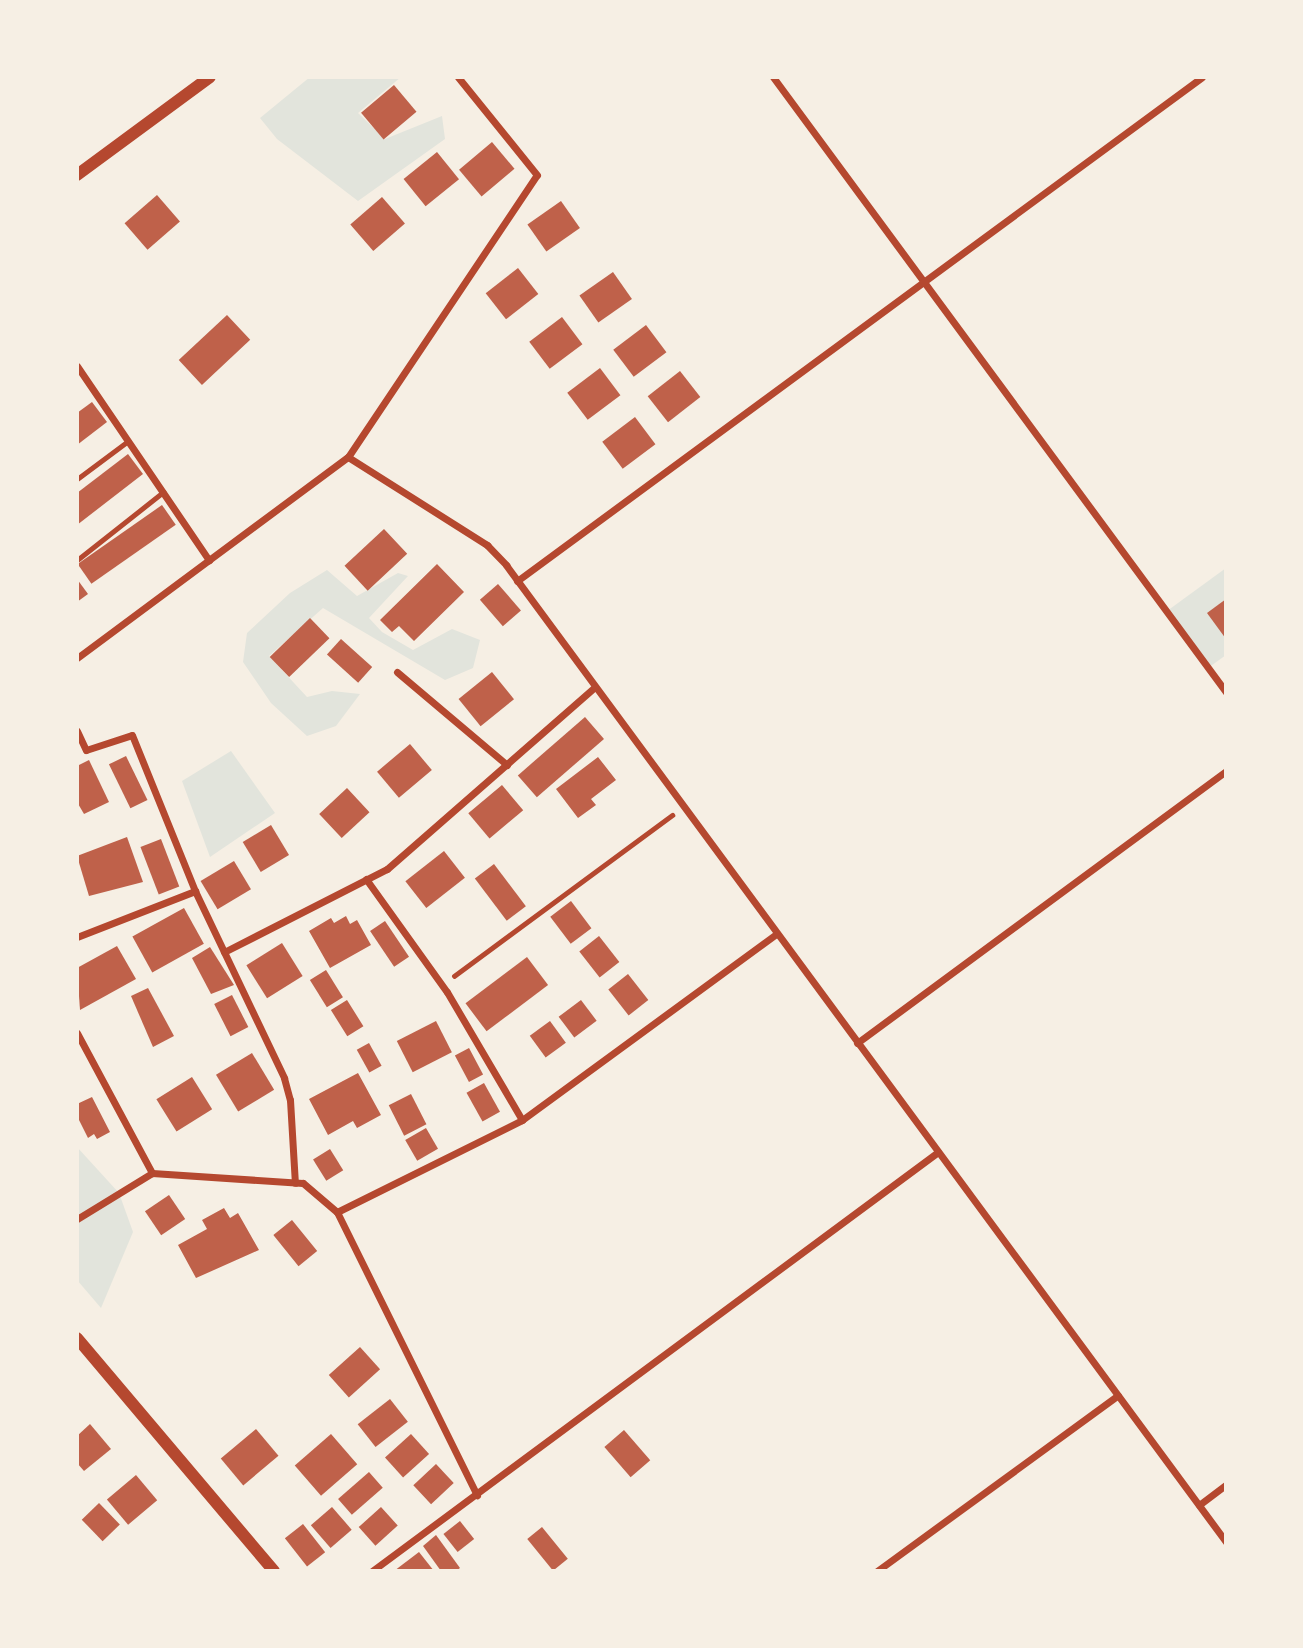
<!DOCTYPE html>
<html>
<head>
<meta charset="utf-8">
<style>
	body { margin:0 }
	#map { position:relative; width:1303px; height:1648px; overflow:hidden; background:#f6efe4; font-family:"Public Sans",sans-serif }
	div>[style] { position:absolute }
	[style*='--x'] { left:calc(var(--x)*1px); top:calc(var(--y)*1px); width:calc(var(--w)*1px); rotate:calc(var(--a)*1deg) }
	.green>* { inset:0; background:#e2e4dc }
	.building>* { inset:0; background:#bf614a; transform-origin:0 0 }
	.path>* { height:4.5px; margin:-2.25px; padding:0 2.25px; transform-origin:2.25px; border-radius:2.25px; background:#b5482f }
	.service>* { height:5px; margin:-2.5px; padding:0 2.5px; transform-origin:2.5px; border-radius:2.5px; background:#b5482f }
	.minor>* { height:7px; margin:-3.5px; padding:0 3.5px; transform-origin:3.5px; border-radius:3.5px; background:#b5482f }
	.tertiary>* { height:12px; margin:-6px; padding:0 6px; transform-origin:6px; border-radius:6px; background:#b5482f }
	span { translate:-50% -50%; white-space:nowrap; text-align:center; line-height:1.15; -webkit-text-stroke:5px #f6efe4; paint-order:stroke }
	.frame { position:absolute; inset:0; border:79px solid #f6efe4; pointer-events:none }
</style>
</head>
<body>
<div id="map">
	<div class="green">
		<i style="clip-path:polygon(310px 77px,401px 77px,358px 113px,385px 139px,442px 116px,445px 139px,358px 201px,277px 139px,260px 118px)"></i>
		<i style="clip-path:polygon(1226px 568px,1226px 655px,1208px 668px,1167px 611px)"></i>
		<i style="clip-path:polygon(327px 570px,357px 596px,398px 573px,408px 576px,369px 618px,382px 632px,413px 650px,452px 629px,480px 640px,473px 668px,445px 680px,323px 608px,269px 656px,307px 697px,332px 691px,360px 694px,336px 726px,307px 736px,271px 703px,243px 662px,247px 633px,290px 593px)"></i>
		<i style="clip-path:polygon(231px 751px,275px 813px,210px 857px,182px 781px)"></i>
		<i style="clip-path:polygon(77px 1147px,119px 1193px,133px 1232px,101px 1308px,77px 1280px)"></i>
	</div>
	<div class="building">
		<i style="left:394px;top:85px;width:35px;height:43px;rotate:50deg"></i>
		<i style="left:492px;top:142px;width:35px;height:43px;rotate:50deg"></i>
		<i style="left:437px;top:152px;width:35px;height:43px;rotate:51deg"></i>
		<i style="left:157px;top:195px;width:35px;height:43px;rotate:49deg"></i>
		<i style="left:382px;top:197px;width:35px;height:42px;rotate:49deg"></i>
		<i style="left:561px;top:201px;width:33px;height:41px;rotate:55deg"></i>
		<i style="left:518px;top:268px;width:33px;height:41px;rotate:52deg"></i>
		<i style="left:613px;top:272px;width:33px;height:41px;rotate:55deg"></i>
		<i style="left:227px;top:315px;width:34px;height:66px;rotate:47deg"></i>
		<i style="left:562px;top:317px;width:34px;height:41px;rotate:53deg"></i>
		<i style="left:646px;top:325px;width:34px;height:41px;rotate:53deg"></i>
		<i style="left:600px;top:368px;width:34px;height:41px;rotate:53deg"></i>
		<i style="left:680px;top:371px;width:33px;height:41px;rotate:52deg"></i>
		<i style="clip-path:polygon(92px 402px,107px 422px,77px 445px,77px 413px)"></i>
		<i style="left:635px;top:417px;width:34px;height:41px;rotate:53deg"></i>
		<i style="clip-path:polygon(128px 454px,143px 474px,77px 525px,77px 493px)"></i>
		<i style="left:162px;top:505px;width:24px;height:103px;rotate:55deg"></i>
		<i style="left:384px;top:529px;width:34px;height:54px;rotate:47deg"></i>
		<i style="clip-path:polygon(437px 564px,464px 592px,414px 641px,399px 626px,392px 632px,380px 620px)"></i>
		<i style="clip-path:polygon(77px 579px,88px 594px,77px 602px)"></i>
		<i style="left:498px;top:584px;width:35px;height:24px;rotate:49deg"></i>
		<i style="clip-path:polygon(1226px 599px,1226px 639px,1207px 613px)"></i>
		<i style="left:310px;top:618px;width:28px;height:56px;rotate:46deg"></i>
		<i style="left:341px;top:639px;width:42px;height:21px;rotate:42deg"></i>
		<i style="left:492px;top:672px;width:35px;height:43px;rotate:51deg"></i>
		<i style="left:585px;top:717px;width:29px;height:89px;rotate:49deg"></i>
		<i style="left:410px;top:744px;width:34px;height:43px;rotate:50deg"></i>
		<i style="left:126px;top:756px;width:49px;height:19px;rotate:64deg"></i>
		<i style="clip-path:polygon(598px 757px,616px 780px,591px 799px,596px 805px,578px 818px,556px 789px)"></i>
		<i style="clip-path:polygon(89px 760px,109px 802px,84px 814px,77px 802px,77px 766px)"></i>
		<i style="left:502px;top:785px;width:33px;height:44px;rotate:50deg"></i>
		<i style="left:347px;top:788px;width:33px;height:38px;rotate:47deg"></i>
		<i style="left:271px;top:825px;width:35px;height:33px;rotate:59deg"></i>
		<i style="clip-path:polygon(127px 837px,143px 882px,89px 896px,77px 856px)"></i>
		<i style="left:161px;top:839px;width:51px;height:22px;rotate:69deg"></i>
		<i style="left:444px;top:851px;width:34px;height:49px;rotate:52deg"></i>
		<i style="left:234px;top:861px;width:33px;height:39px;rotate:59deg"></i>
		<i style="left:494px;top:864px;width:53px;height:24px;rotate:53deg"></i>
		<i style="left:571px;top:901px;width:34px;height:26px;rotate:53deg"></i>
		<i style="left:184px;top:908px;width:41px;height:59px;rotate:61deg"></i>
		<i style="clip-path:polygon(346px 916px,350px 924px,357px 920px,371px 945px,330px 968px,309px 931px,331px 918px,334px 923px)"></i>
		<i style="left:385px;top:921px;width:43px;height:18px;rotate:56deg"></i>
		<i style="left:599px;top:936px;width:33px;height:25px;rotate:52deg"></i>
		<i style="left:282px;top:943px;width:39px;height:42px;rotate:58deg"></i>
		<i style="clip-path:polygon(117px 946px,136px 979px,80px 1010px,77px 968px)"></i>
		<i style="clip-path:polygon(210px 947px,234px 985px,211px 994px,192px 958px)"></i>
		<i style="left:527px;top:957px;width:35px;height:77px;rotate:53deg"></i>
		<i style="left:326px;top:970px;width:32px;height:19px;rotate:58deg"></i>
		<i style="left:628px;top:974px;width:33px;height:25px;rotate:52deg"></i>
		<i style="clip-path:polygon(148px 988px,174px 1036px,153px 1047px,131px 996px)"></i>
		<i style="left:232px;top:995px;width:36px;height:20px;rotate:63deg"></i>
		<i style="left:347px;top:1000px;width:31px;height:19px;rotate:58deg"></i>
		<i style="left:581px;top:1000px;width:26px;height:28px;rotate:53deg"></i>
		<i style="left:436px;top:1021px;width:35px;height:44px;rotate:63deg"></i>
		<i style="left:550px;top:1021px;width:27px;height:25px;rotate:54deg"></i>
		<i style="left:369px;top:1043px;width:26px;height:14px;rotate:61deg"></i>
		<i style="left:469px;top:1048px;width:30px;height:16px;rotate:62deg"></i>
		<i style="left:252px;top:1053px;width:43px;height:42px;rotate:59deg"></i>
		<i style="clip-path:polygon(358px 1073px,381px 1115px,357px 1128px,353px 1121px,328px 1135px,309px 1099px)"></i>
		<i style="left:192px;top:1077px;width:38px;height:42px;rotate:58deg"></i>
		<i style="left:484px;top:1083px;width:33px;height:20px;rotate:61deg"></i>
		<i style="left:411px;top:1094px;width:34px;height:25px;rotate:63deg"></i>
		<i style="clip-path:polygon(92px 1097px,110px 1132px,97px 1139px,94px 1134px,88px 1138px,77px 1116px,77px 1104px)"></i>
		<i style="left:426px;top:1128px;width:24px;height:24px;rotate:60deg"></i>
		<i style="left:330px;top:1149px;width:25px;height:20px;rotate:58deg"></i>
		<i style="left:169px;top:1195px;width:29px;height:29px;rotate:56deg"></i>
		<i style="clip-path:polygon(224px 1208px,230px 1218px,238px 1213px,259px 1250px,196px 1278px,178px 1245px,207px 1229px,202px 1220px)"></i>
		<i style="left:292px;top:1220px;width:40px;height:24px;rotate:51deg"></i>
		<i style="left:360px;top:1347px;width:30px;height:42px;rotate:48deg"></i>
		<i style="left:390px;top:1399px;width:29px;height:41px;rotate:52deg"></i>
		<i style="clip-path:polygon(90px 1424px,111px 1449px,84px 1471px,77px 1463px,77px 1436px)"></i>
		<i style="left:256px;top:1429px;width:35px;height:46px;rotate:50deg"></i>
		<i style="left:624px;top:1430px;width:40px;height:26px;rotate:49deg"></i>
		<i style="left:331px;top:1434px;width:40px;height:48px;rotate:49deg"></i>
		<i style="left:411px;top:1434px;width:27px;height:35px;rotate:48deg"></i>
		<i style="left:436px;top:1464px;width:26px;height:31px;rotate:47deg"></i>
		<i style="left:369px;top:1472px;width:21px;height:41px;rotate:49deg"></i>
		<i style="left:136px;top:1475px;width:33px;height:38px;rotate:50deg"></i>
		<i style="left:99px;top:1503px;width:30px;height:24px;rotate:46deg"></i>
		<i style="left:332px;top:1507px;width:30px;height:28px;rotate:49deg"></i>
		<i style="left:381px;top:1507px;width:25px;height:30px;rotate:48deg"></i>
		<i style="left:460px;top:1521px;width:23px;height:21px;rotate:52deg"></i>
		<i style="left:303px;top:1524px;width:36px;height:23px;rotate:52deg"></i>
		<i style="left:542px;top:1527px;width:41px;height:19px;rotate:51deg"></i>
		<i style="clip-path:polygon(436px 1535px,460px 1568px,456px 1571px,441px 1571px,423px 1546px)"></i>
		<i style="clip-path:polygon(419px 1552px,434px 1571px,394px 1571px)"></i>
	</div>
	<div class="path">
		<i style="--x:454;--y:976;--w:271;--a:-36.4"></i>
	</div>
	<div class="service">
		<i style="--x:77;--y:479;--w:64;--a:-36.7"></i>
		<i style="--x:77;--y:560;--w:110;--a:-38.3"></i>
	</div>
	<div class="minor">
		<i style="--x:773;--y:77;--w:764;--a:53.63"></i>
		<i style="--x:77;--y:366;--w:235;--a:55.8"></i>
		<i style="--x:348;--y:457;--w:165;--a:32.3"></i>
		<i style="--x:487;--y:545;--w:28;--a:46"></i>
		<i style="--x:506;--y:565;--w:1214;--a:53.61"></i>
		<i style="--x:517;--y:581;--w:850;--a:-36.34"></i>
		<i style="--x:77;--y:658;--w:337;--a:-36.6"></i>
		<i style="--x:348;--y:457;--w:339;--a:-56.2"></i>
		<i style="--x:537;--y:175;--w:126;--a:-128.9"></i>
		<i style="--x:397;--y:672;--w:144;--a:40.2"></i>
		<i style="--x:77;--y:731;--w:21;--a:65"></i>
		<i style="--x:86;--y:750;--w:48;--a:-18.1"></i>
		<i style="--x:132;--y:735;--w:168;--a:68"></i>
		<i style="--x:195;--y:891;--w:207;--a:64.5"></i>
		<i style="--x:284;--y:1078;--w:23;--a:75"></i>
		<i style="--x:290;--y:1100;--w:83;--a:86.6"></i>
		<i style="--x:366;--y:879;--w:139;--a:54.4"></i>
		<i style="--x:447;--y:992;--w:148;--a:59.6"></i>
		<i style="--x:77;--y:937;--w:127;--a:-21.3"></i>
		<i style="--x:224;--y:952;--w:183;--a:-27"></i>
		<i style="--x:387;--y:869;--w:276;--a:-41.2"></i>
		<i style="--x:77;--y:1033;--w:159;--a:61.8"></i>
		<i style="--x:857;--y:1043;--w:458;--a:-36.4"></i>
		<i style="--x:337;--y:1212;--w:207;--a:-26.4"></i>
		<i style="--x:522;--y:1120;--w:315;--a:-36.2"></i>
		<i style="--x:77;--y:1219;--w:88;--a:-31.5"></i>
		<i style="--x:152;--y:1173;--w:151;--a:3.8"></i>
		<i style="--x:303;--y:1183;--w:45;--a:40.5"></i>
		<i style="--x:337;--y:1212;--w:316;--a:63.7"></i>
		<i style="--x:1199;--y:1505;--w:34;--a:-37"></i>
		<i style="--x:372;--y:1571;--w:704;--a:-36.51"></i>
		<i style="--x:877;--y:1571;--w:298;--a:-36.1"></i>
	</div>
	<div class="tertiary">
		<i style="--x:77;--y:175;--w:165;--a:-36.4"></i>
		<i style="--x:77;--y:1338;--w:305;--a:49.8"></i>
	</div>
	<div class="frame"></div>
</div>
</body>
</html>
